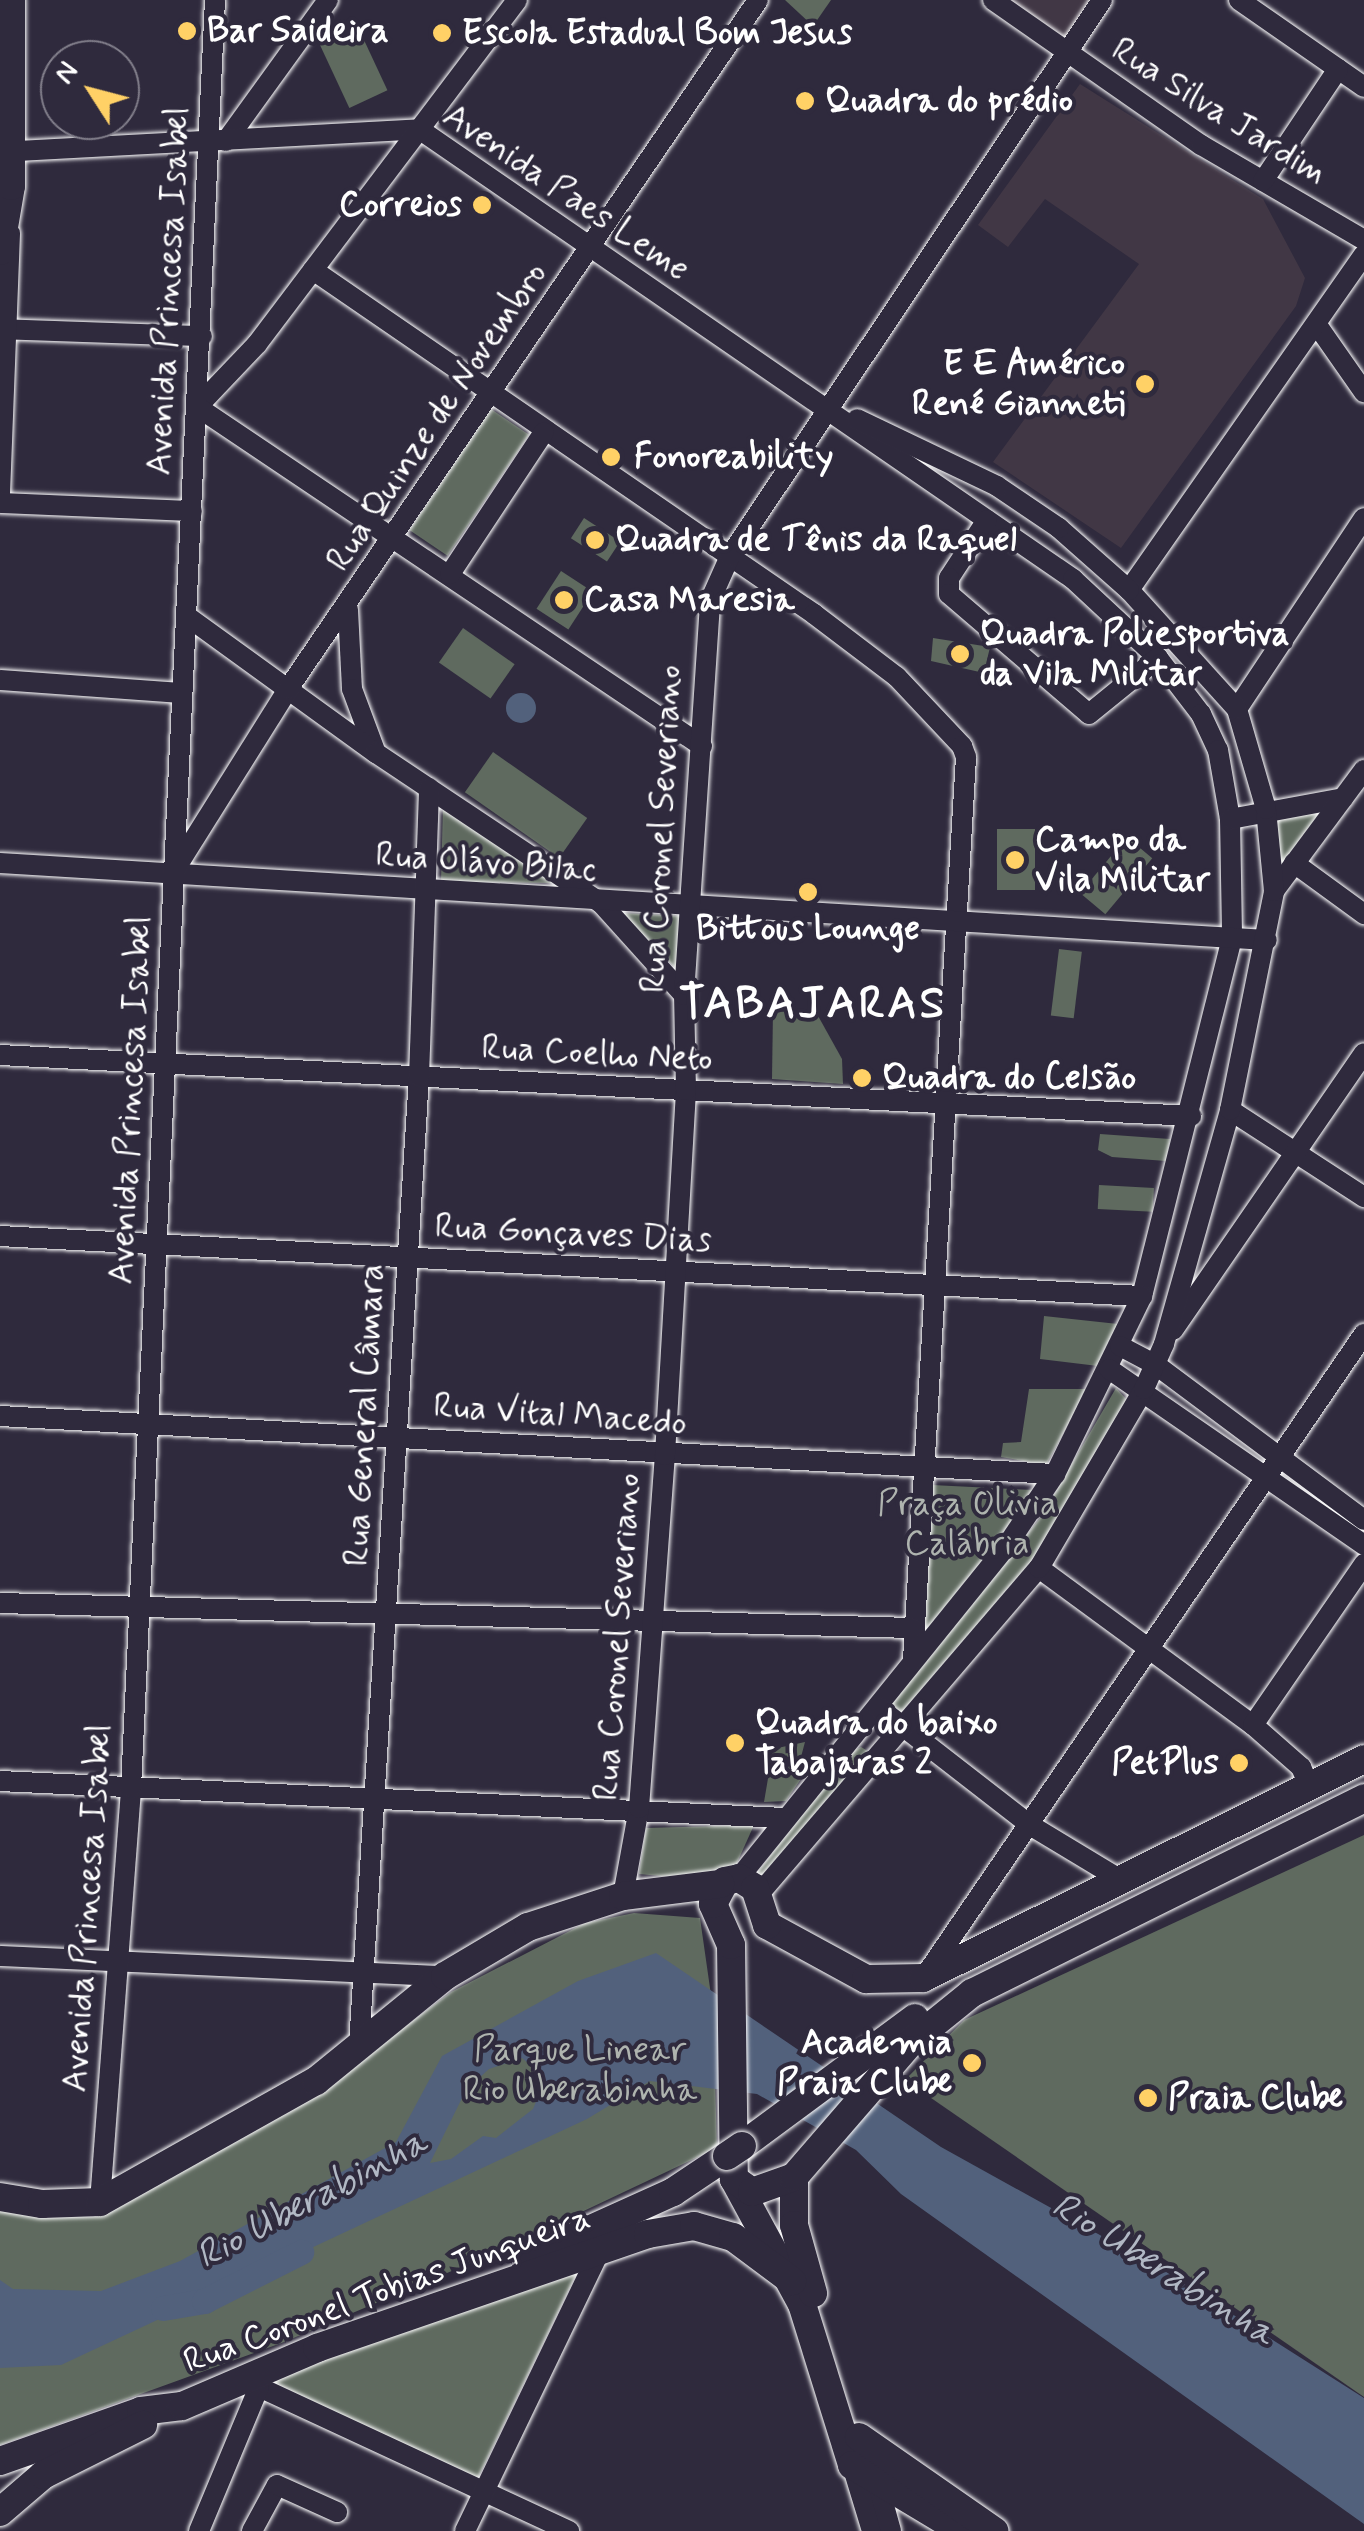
<!DOCTYPE html>
<html>
<head>
<meta charset="utf-8">
<style>
	body { margin:0 }
	#map { position:relative; width:1364px; height:2531px; overflow:hidden; background:#2f2a3d; font-family:Mynerve,sans-serif }
	div>[style] { position:absolute }
	[style*='--x'] { left:calc(var(--x)*1px); top:calc(var(--y)*1px); width:calc(var(--w)*1px); rotate:calc(var(--a)*1deg) }
	.built>* { inset:0; background:#413745 }
	.green>* { inset:0; background:#5f6a5f; transform-origin:0 0 }
	.water>* { inset:0; background:#52617c }
	.round { border-radius:50% }
	.river>* { height:25px; margin:-12.5px; padding:0 12.5px; transform-origin:12.5px; border-radius:12.5px; background:#52617c }
	.roads { filter:drop-shadow(0 0 2px #fff) drop-shadow(0 0 2px #fff) }
	.minor>* { height:20px; margin:-10px; padding:0 10px; transform-origin:10px; border-radius:10px; background:#2f2a3d }
	.major>* { height:28px; margin:-14px; padding:0 14px; transform-origin:14px; border-radius:14px; background:#2f2a3d }
	.bridges { filter:drop-shadow(0 0 2px #fff) drop-shadow(0 0 2px #fff) }
	.major-bridge>* { height:28px; margin:-14px; padding:0 14px; transform-origin:14px; border-radius:14px; background:#2f2a3d }
	.dots>* { width:28px; height:28px; translate:-50% -50%; box-sizing:border-box; border:5px solid #2f2a3d; border-radius:50% }
	span { translate:-50% -50%; white-space:nowrap; text-align:center; line-height:1.15; -webkit-text-stroke:8px #2f2a3d; paint-order:stroke }
	.poi-label { font-size:35px; color:#fff; font-weight:700 }
	.left { translate:0 -50%; text-align:left }
	.right { translate:-100% -50%; text-align:right }
	.street-label { font-size:35px; color:#fff }
	.park-label { font-size:35px; color:#afb4af }
	.water-label { font-size:38px; color:#b1b8c4; font-style:italic }
	.district-label { font-size:45px; color:#fff; font-weight:700; letter-spacing:2.5px }
	.north { position:absolute; left:40px; top:40px; width:100px; height:100px; box-sizing:border-box; background:#2f2a3d; border:2px solid #827f8b; border-radius:50%; rotate:306deg; font-size:28px; font-weight:700; line-height:40px; text-align:center; color:#fff }
	.north::after { content:''; display:block; margin:auto; width:35px; height:45px; background:#ffd166; clip-path:polygon(50% 0,100% 100%,50% 72%,0 100%) }
</style>
</head>
<body>
<div id="map">
	<div class="built">
		<i style="clip-path:polygon(1002px 0,1095px 0,1065px 44px)"></i>
		<i style="clip-path:polygon(1080px 84px,1263px 199px,1305px 278px,1296px 306px,1121px 548px,993px 462px,1139px 264px,1045px 199px,1008px 247px,978px 225px)"></i>
	</div>
	<div class="green">
		<i style="clip-path:polygon(785px 0,831px 0,813px 26px)"></i>
		<i style="left:357px;top:25px;width:72px;height:42px;rotate:65deg"></i>
		<i style="left:491px;top:409px;width:46px;height:146px;rotate:34deg"></i>
		<i style="left:584px;top:518px;width:43px;height:24px;rotate:33deg"></i>
		<i style="left:561px;top:571px;width:38px;height:45px;rotate:33deg"></i>
		<i style="left:463px;top:628px;width:63px;height:42px;rotate:35deg"></i>
		<i style="clip-path:polygon(933px 638px,990px 647px,984px 673px,931px 661px)"></i>
		<i style="left:493px;top:752px;width:115px;height:49px;rotate:35deg"></i>
		<i style="clip-path:polygon(1326px 804px,1277px 883px,1269px 811px)"></i>
		<i style="clip-path:polygon(443px 807px,557px 883px,441px 882px)"></i>
		<i style="left:997px;top:829px;width:38px;height:61px"></i>
		<i style="left:1127px;top:837px;width:33px;height:73px;rotate:40deg"></i>
		<i style="clip-path:polygon(622px 913px,686px 916px,682px 975px)"></i>
		<i style="left:1059px;top:949px;width:23px;height:67px;rotate:7deg"></i>
		<i style="clip-path:polygon(773px 1011px,817px 1014px,842px 1059px,843px 1084px,772px 1079px)"></i>
		<i style="clip-path:polygon(1100px 1134px,1170px 1139px,1166px 1161px,1112px 1157px,1098px 1150px)"></i>
		<i style="left:1099px;top:1185px;width:55px;height:24px;rotate:3deg"></i>
		<i style="clip-path:polygon(1044px 1316px,1118px 1324px,1098px 1366px,1040px 1359px)"></i>
		<i style="clip-path:polygon(1116px 1388px,1128px 1401px,1042px 1551px,906px 1719px,889px 1707px,1041px 1517px)"></i>
		<i style="clip-path:polygon(1029px 1389px,1087px 1389px,1046px 1465px,1001px 1457px,1003px 1443px,1021px 1442px)"></i>
		<i style="clip-path:polygon(932px 1485px,1033px 1490px,989px 1559px,923px 1633px)"></i>
		<i style="clip-path:polygon(805px 1742px,801px 1757px,816px 1757px,786px 1801px,764px 1802px,773px 1749px)"></i>
		<i style="clip-path:polygon(861px 1747px,871px 1753px,767px 1877px,754px 1877px,850px 1752px)"></i>
		<i style="clip-path:polygon(754px 1825px,736px 1865px,692px 1879px,639px 1874px,646px 1828px)"></i>
		<i style="clip-path:polygon(1364px 1835px,1364px 2397px,905px 2080px,964px 2020px)"></i>
		<i style="clip-path:polygon(634px 1913px,700px 1918px,713px 2009px,717px 2148px,499px 2251px,284px 2342px,0 2445px,0 2207px,93px 2217px,320px 2091px,451px 1992px,585px 1923px)"></i>
		<i style="clip-path:polygon(581px 2265px,477px 2480px,265px 2381px)"></i>
	</div>
	<div class="water">
		<i class="round" style="left:506px;top:693px;width:30px;height:30px"></i>
		<i style="clip-path:polygon(evenodd,656px 1953px,941px 2147px,1163px 2270px,1364px 2398px,1364px 2524px,901px 2194px,856px 2150px,757px 2094px,650px 2081px,587px 2119px,61px 2365px,0 2368px,0 2280px,13px 2289px,101px 2291px,180px 2261px,396px 2142px,442px 2056px,578px 1981px,656px 1953px,522px 2058px,538px 2071px,542px 2087px,533px 2109px,496px 2138px,483px 2136px,451px 2159px,430px 2163px,466px 2090px,489px 2069px,522px 2058px)"></i>
	</div>
	<div class="river">
		<i style="--x:163;--y:2308;--w:42;--a:-9.7"></i>
		<i style="--x:204;--y:2301;--w:109;--a:-26.8"></i>
	</div>
	<div class="roads">
		<div class="minor">
			<i style="--x:993;--y:0;--w:254;--a:34.9"></i>
			<i style="--x:1201;--y:145;--w:189;--a:30.2"></i>
			<i style="--x:1239;--y:0;--w:152;--a:34.8"></i>
			<i style="--x:226;--y:141;--w:174;--a:-54.1"></i>
			<i style="--x:0;--y:152;--w:420;--a:-3.1"></i>
			<i style="--x:419;--y:129;--w:794;--a:34.53"></i>
			<i style="--x:1073;--y:579;--w:116;--a:42.9"></i>
			<i style="--x:1158;--y:658;--w:71;--a:52.5"></i>
			<i style="--x:1201;--y:714;--w:40;--a:65"></i>
			<i style="--x:1218;--y:750;--w:70;--a:80.1"></i>
			<i style="--x:1230;--y:819;--w:119;--a:89"></i>
			<i style="--x:1232;--y:938;--w:369;--a:104.1"></i>
			<i style="--x:1142;--y:1296;--w:198;--a:116"></i>
			<i style="--x:1055;--y:1474;--w:89;--a:124"></i>
			<i style="--x:1005;--y:1548;--w:424;--a:128.9"></i>
			<i style="--x:1263;--y:181;--w:135;--a:-56.2"></i>
			<i style="--x:313;--y:270;--w:608;--a:34.47"></i>
			<i style="--x:814;--y:614;--w:104;--a:37.2"></i>
			<i style="--x:897;--y:677;--w:95;--a:46.7"></i>
			<i style="--x:962;--y:746;--w:12;--a:70"></i>
			<i style="--x:966;--y:757;--w:905;--a:93.36"></i>
			<i style="--x:1317;--y:325;--w:82;--a:55"></i>
			<i style="--x:0;--y:329;--w:202;--a:2"></i>
			<i style="--x:199;--y:405;--w:84;--a:-46.4"></i>
			<i style="--x:257;--y:344;--w:431;--a:-52.9"></i>
			<i style="--x:199;--y:408;--w:606;--a:33.9"></i>
			<i style="--x:0;--y:494;--w:261;--a:-87.8"></i>
			<i style="--x:0;--y:503;--w:192;--a:2.4"></i>
			<i style="--x:987;--y:520;--w:69;--a:123.2"></i>
			<i style="--x:949;--y:578;--w:16;--a:90"></i>
			<i style="--x:949;--y:594;--w:184;--a:40.6"></i>
			<i style="--x:1089;--y:714;--w:89;--a:-39.1"></i>
			<i style="--x:450;--y:574;--w:170;--a:-56.5"></i>
			<i style="--x:1129;--y:590;--w:409;--a:-55"></i>
			<i style="--x:348;--y:610;--w:79;--a:87.1"></i>
			<i style="--x:352;--y:689;--w:66;--a:69.6"></i>
			<i style="--x:188;--y:617;--w:232;--a:35.9"></i>
			<i style="--x:376;--y:753;--w:270;--a:33.7"></i>
			<i style="--x:601;--y:903;--w:124;--a:47.9"></i>
			<i style="--x:0;--y:680;--w:182;--a:4.1"></i>
			<i style="--x:1237;--y:709;--w:229;--a:-56.4"></i>
			<i style="--x:1230;--y:819;--w:115;--a:-10.5"></i>
			<i style="--x:0;--y:863;--w:1269;--a:3.48"></i>
			<i style="--x:1294;--y:863;--w:87;--a:36.1"></i>
			<i style="--x:174;--y:871;--w:215;--a:-57.9"></i>
			<i style="--x:288;--y:689;--w:834;--a:-55.7"></i>
			<i style="--x:1274;--y:891;--w:151;--a:-53.4"></i>
			<i style="--x:0;--y:1055;--w:1193;--a:2.93"></i>
			<i style="--x:1230;--y:1110;--w:160;--a:33"></i>
			<i style="--x:0;--y:1236;--w:1144;--a:3.01"></i>
			<i style="--x:1173;--y:1330;--w:336;--a:-55.4"></i>
			<i style="--x:1120;--y:1346;--w:41;--a:27.8"></i>
			<i style="--x:1156;--y:1365;--w:259;--a:36.7"></i>
			<i style="--x:1109;--y:1369;--w:310;--a:34.6"></i>
			<i style="--x:0;--y:1416;--w:1057;--a:3.15"></i>
			<i style="--x:1039;--y:1568;--w:265;--a:36.3"></i>
			<i style="--x:1253;--y:1725;--w:64;--a:41.2"></i>
			<i style="--x:1301;--y:1767;--w:21;--a:67"></i>
			<i style="--x:0;--y:1603;--w:913;--a:1.57"></i>
			<i style="--x:878;--y:1707;--w:192;--a:37.8"></i>
			<i style="--x:1030;--y:1825;--w:109;--a:31.1"></i>
			<i style="--x:1253;--y:1725;--w:196;--a:-55.4"></i>
			<i style="--x:0;--y:1781;--w:787;--a:2.7"></i>
			<i style="--x:760;--y:1893;--w:428;--a:-49.4"></i>
			<i style="--x:1039;--y:1568;--w:208;--a:-59.6"></i>
			<i style="--x:1144;--y:1389;--w:49;--a:-66"></i>
			<i style="--x:1164;--y:1344;--w:243;--a:-74.2"></i>
			<i style="--x:1230;--y:1110;--w:223;--a:-78.6"></i>
			<i style="--x:1274;--y:891;--w:82;--a:-95.6"></i>
			<i style="--x:1266;--y:809;--w:104;--a:-106.2"></i>
			<i style="--x:1237;--y:709;--w:161;--a:-132.2"></i>
			<i style="--x:1129;--y:590;--w:94;--a:-138.5"></i>
			<i style="--x:1059;--y:528;--w:75;--a:-145.9"></i>
			<i style="--x:997;--y:486;--w:155;--a:-154.4"></i>
			<i style="--x:623;--y:1896;--w:89;--a:-79.7"></i>
			<i style="--x:639;--y:1808;--w:354;--a:-85.8"></i>
			<i style="--x:665;--y:1455;--w:366;--a:-86.7"></i>
			<i style="--x:686;--y:1090;--w:95;--a:-91.2"></i>
			<i style="--x:684;--y:995;--w:395;--a:-86.2"></i>
			<i style="--x:710;--y:601;--w:49;--a:-66"></i>
			<i style="--x:730;--y:556;--w:669;--a:-56.21"></i>
			<i style="--x:0;--y:1956;--w:445;--a:2.6"></i>
			<i style="--x:925;--y:1976;--w:778;--a:-55.64"></i>
			<i style="--x:359;--y:2046;--w:971;--a:-86.46"></i>
			<i style="--x:419;--y:1077;--w:289;--a:-88"></i>
			<i style="--x:100;--y:2202;--w:415;--a:-85.7"></i>
			<i style="--x:131;--y:1788;--w:1790;--a:-87.31"></i>
			<i style="--x:259;--y:2387;--w:342;--a:24.9"></i>
			<i style="--x:852;--y:2465;--w:69;--a:73.1"></i>
			<i style="--x:878;--y:2484;--w:49;--a:74.5"></i>
			<i style="--x:199;--y:2531;--w:156;--a:-67.4"></i>
			<i style="--x:252;--y:2531;--w:52;--a:-61.5"></i>
			<i style="--x:277;--y:2485;--w:66;--a:24.2"></i>
			<i style="--x:465;--y:2531;--w:312;--a:-64.3"></i>
		</div>
		<div class="major">
			<i style="--x:0;--y:251;--w:66;--a:-80.4"></i>
			<i style="--x:11;--y:186;--w:186;--a:-90"></i>
			<i style="--x:767;--y:1925;--w:113;--a:28.6"></i>
			<i style="--x:866;--y:1979;--w:57;--a:-1"></i>
			<i style="--x:923;--y:1978;--w:492;--a:-26.4"></i>
			<i style="--x:731;--y:1945;--w:234;--a:89.3"></i>
			<i style="--x:734;--y:2179;--w:142;--a:61.5"></i>
			<i style="--x:802;--y:2304;--w:169;--a:72.7"></i>
			<i style="--x:852;--y:2465;--w:128;--a:31"></i>
			<i style="--x:731;--y:1945;--w:45;--a:-113.7"></i>
			<i style="--x:713;--y:1904;--w:26;--a:-62"></i>
			<i style="--x:725;--y:1881;--w:14;--a:-12"></i>
			<i style="--x:739;--y:1878;--w:19;--a:32"></i>
			<i style="--x:755;--y:1888;--w:39;--a:72"></i>
			<i style="--x:742;--y:2146;--w:215;--a:-36.5"></i>
			<i style="--x:794;--y:2177;--w:48;--a:90"></i>
			<i style="--x:794;--y:2225;--w:71;--a:74.4"></i>
			<i style="--x:734;--y:2179;--w:22;--a:36"></i>
			<i style="--x:752;--y:2192;--w:45;--a:-19.7"></i>
			<i style="--x:794;--y:2177;--w:177;--a:-49.1"></i>
			<i style="--x:910;--y:2043;--w:80;--a:-38.9"></i>
			<i style="--x:972;--y:1993;--w:438;--a:-26.4"></i>
			<i style="--x:0;--y:2197;--w:43;--a:9.5"></i>
			<i style="--x:42;--y:2204;--w:58;--a:-2"></i>
			<i style="--x:100;--y:2202;--w:248;--a:-29.3"></i>
			<i style="--x:316;--y:2081;--w:166;--a:-39.1"></i>
			<i style="--x:445;--y:1976;--w:96;--a:-30.6"></i>
			<i style="--x:528;--y:1927;--w:100;--a:-18.1"></i>
			<i style="--x:623;--y:1896;--w:98;--a:-7.1"></i>
			<i style="--x:529;--y:2257;--w:158;--a:-24.3"></i>
			<i style="--x:673;--y:2192;--w:65;--a:-33.7"></i>
			<i style="--x:859;--y:2437;--w:165;--a:34.8"></i>
			<i style="--x:0;--y:2461;--w:150;--a:-19.5"></i>
			<i style="--x:141;--y:2411;--w:41;--a:-7"></i>
			<i style="--x:182;--y:2406;--w:147;--a:-23.2"></i>
			<i style="--x:317;--y:2348;--w:350;--a:-19"></i>
			<i style="--x:648;--y:2234;--w:47;--a:-9.9"></i>
			<i style="--x:694;--y:2226;--w:41;--a:15.8"></i>
			<i style="--x:733;--y:2237;--w:74;--a:36.7"></i>
			<i style="--x:0;--y:2512;--w:57;--a:-40.7"></i>
			<i style="--x:43;--y:2475;--w:112;--a:-26.6"></i>
		</div>
	</div>
	<div class="bridges">
		<div class="major-bridge">
			<i style="--x:727;--y:2156;--w:18;--a:-34"></i>
		</div>
	</div>
	<div class="dots">
		<i style="left:187px;top:31px;background:#ffd166"></i>
		<i style="left:442px;top:33px;background:#ffd166"></i>
		<i style="left:805px;top:101px;background:#ffd166"></i>
		<i style="left:482px;top:205px;background:#ffd166"></i>
		<i style="left:1145px;top:384px;background:#ffd166"></i>
		<i style="left:611px;top:457px;background:#ffd166"></i>
		<i style="left:595px;top:540px;background:#ffd166"></i>
		<i style="left:564px;top:600px;background:#ffd166"></i>
		<i style="left:960px;top:654px;background:#ffd166"></i>
		<i style="left:1015px;top:860px;background:#ffd166"></i>
		<i style="left:808px;top:892px;background:#ffd166"></i>
		<i style="left:862px;top:1078px;background:#ffd166"></i>
		<i style="left:735px;top:1743px;background:#ffd166"></i>
		<i style="left:1239px;top:1763px;background:#ffd166"></i>
		<i style="left:972px;top:2063px;background:#ffd166"></i>
		<i style="left:1148px;top:2098px;background:#ffd166"></i>
	</div>
	<div class="poi-label">
		<span class="left" style="left:207px;top:31px">Bar Saideira</span>
		<span class="left" style="left:462px;top:33px">Escola Estadual Bom Jesus</span>
		<span class="left" style="left:825px;top:101px">Quadra do prédio</span>
		<span class="right" style="left:462px;top:205px">Correios</span>
		<span class="right" style="left:1125px;top:384px">E E Américo<br>René Gianneti</span>
		<span class="left" style="left:634px;top:457px">Fonoreability</span>
		<span class="left" style="left:615px;top:540px">Quadra de Tênis da Raquel</span>
		<span class="left" style="left:584px;top:600px">Casa Maresia</span>
		<span class="left" style="left:980px;top:654px">Quadra Poliesportiva<br>da Vila Militar</span>
		<span class="left" style="left:1035px;top:860px">Campo da<br>Vila Militar</span>
		<span style="left:808px;top:929px">Bittous Lounge</span>
		<span class="left" style="left:882px;top:1078px">Quadra do Celsão</span>
		<span class="left" style="left:755px;top:1743px">Quadra do baixo<br>Tabajaras 2</span>
		<span class="right" style="left:1219px;top:1763px">PetPlus</span>
		<span class="right" style="left:952px;top:2063px">Academia<br>Praia Clube</span>
		<span class="left" style="left:1168px;top:2098px">Praia Clube</span>
	</div>
	<div class="street-label">
		<span style="left:1219px;top:112px;rotate:32deg">Rua Silva Jardim</span>
		<span style="left:566px;top:193px;rotate:34deg">Avenida Paes Leme</span>
		<span style="left:169px;top:291px;rotate:-87deg">Avenida Princesa Isabel</span>
		<span style="left:437px;top:417px;rotate:-56deg">Rua Quinze de Novembro</span>
		<span style="left:662px;top:829px;rotate:-87deg">Rua Coronel Severiano</span>
		<span style="left:486px;top:863px;rotate:4deg">Rua Olávo Bilac</span>
		<span style="left:597px;top:1054px;rotate:3deg">Rua Coelho Neto</span>
		<span style="left:131px;top:1100px;rotate:-87deg">Avenida Princesa Isabel</span>
		<span style="left:573px;top:1234px;rotate:3deg">Rua Gonçaves Dias</span>
		<span style="left:365px;top:1415px;rotate:-87deg">Rua General Câmara</span>
		<span style="left:560px;top:1415px;rotate:4deg">Rua Vital Macedo</span>
		<span style="left:618px;top:1637px;rotate:-86deg">Rua Coronel Severiano</span>
		<span style="left:88px;top:1908px;rotate:-86deg">Avenida Princesa Isabel</span>
		<span style="left:387px;top:2290px;rotate:-20deg">Rua Coronel Tobias Junqueira</span>
	</div>
	<div class="park-label">
		<span style="left:967px;top:1524px">Praça Olivia<br>Calábria</span>
		<span style="left:580px;top:2070px">Parque Linear<br>Rio Uberabinha</span>
	</div>
	<div class="water-label">
		<span style="left:312px;top:2200px;rotate:-28deg">Rio Uberabinha</span>
		<span style="left:1163px;top:2270px;rotate:32deg">Rio Uberabinha</span>
	</div>
	<div class="district-label">
		<span style="left:813px;top:1005px">TABAJARAS</span>
	</div>
	<div class="north">N</div>
</div>
</body>
</html>
